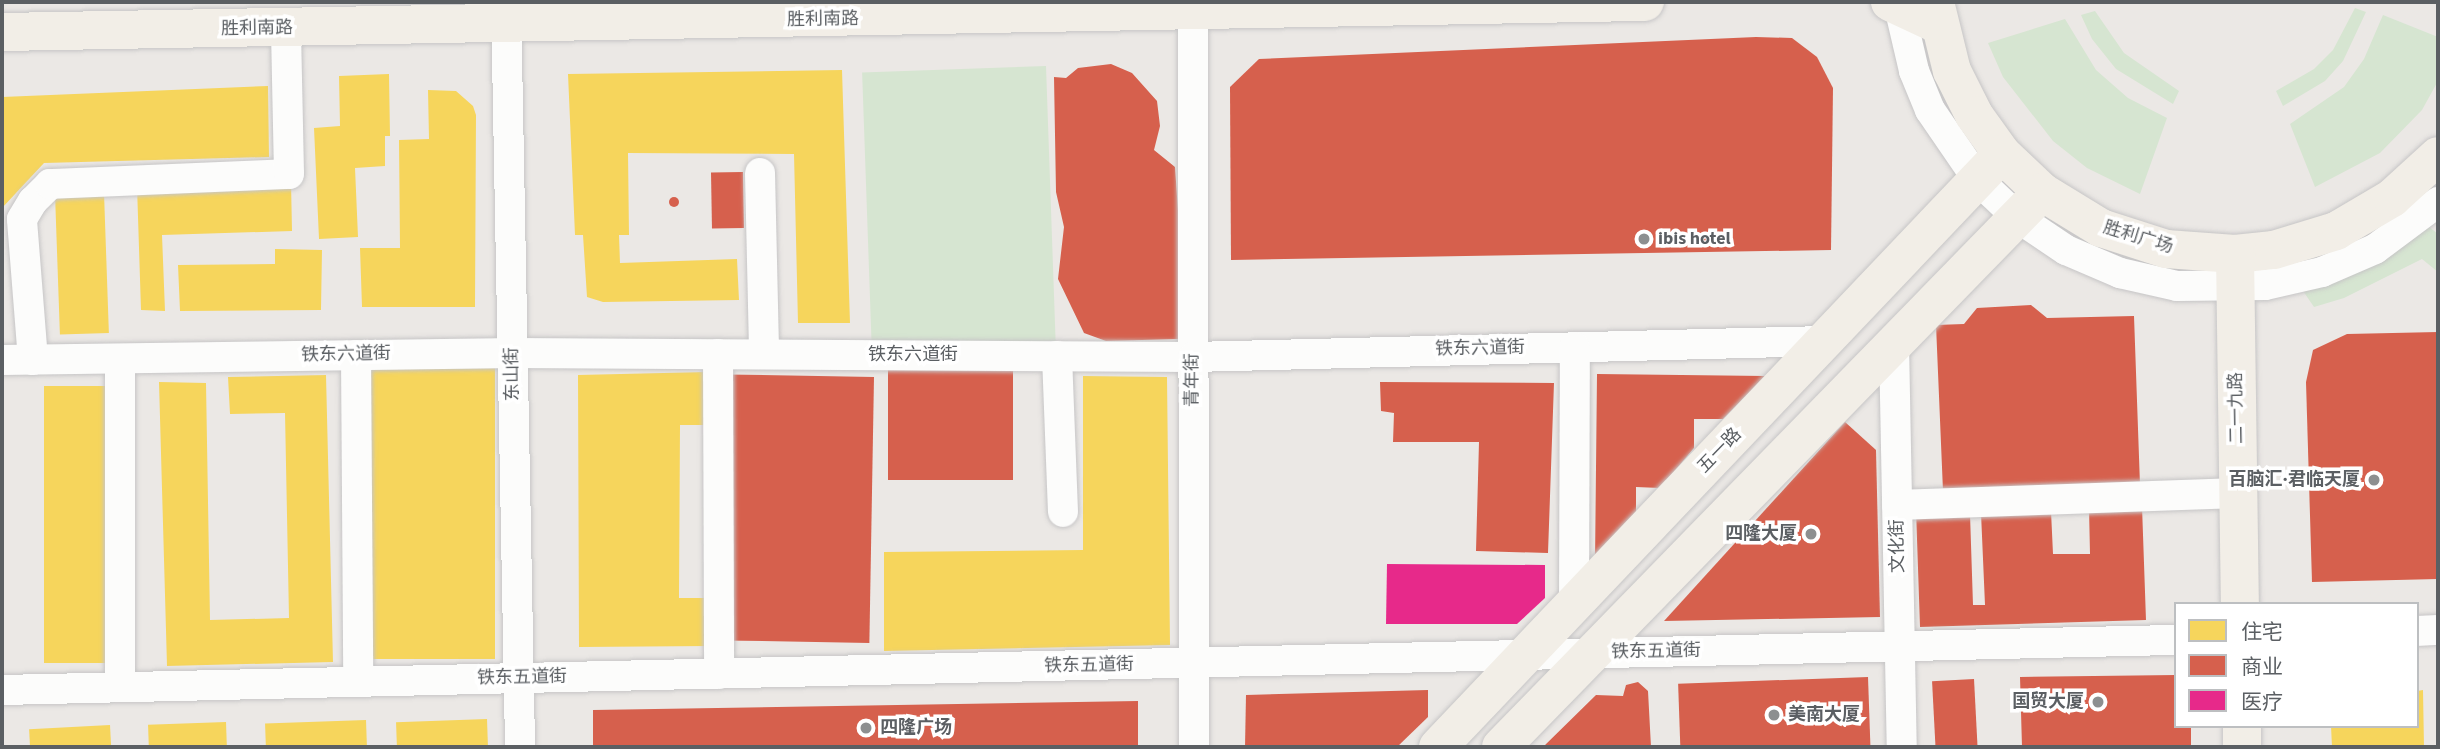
<!DOCTYPE html>
<html>
<head>
<meta charset="utf-8">
<style>
	body { margin:0 }
	#map { position:relative; width:2440px; height:749px; overflow:hidden; background:#ebe8e5; font-family:"Source Sans 3","Noto Sans SC",sans-serif }
	div>[style] { position:absolute }
	[style*='--x'] { left:calc(var(--x)*1px); top:calc(var(--y)*1px); width:calc(var(--w)*1px); rotate:calc(var(--a)*1deg) }
	.green>* { inset:0; background:#d6e5d1; transform-origin:0 0 }
	.homes>* { inset:0; background:#f6d55c; transform-origin:0 0 }
	.shops>* { inset:0; background:#d6604d; transform-origin:0 0 }
	.round { border-radius:50% }
	.health>* { inset:0; background:#e7298a }
	.roads { filter:drop-shadow(0 0 2px #c6c5c6) drop-shadow(0 0 2px #c6c5c6) }
	.minor>* { height:30px; margin:-15px; padding:0 15px; transform-origin:15px; border-radius:15px; background:#fcfcfb }
	.major>* { height:38px; margin:-19px; padding:0 19px; transform-origin:19px; border-radius:19px; background:#f2eee7 }
	.dots>* { width:19px; height:19px; translate:-50% -50%; box-sizing:border-box; border:4px solid #fff; border-radius:50% }
	span { translate:-50% -50%; white-space:nowrap; text-align:center; line-height:1.15; -webkit-text-stroke:7px #fff; paint-order:stroke }
	.street-label { font-size:18px; color:#5b5f63 }
	.poi-label { font-size:18px; color:#5b5f63; font-weight:700 }
	.left { translate:0 -50%; text-align:left }
	.right { translate:-100% -50%; text-align:right }
	.frame { position:absolute; inset:0; border:4px solid #5b5f63; pointer-events:none }
	.legend { position:absolute; left:2174px; top:602px; width:245px; height:126px; box-sizing:border-box; background:#fff; border:2px solid #bdbfc1; margin:0; padding:9px 12px; list-style:none; font-size:21px; color:#5b5f63 }
	.legend li { display:flex; align-items:center; gap:14px; height:35px }
	.legend b { width:35px; border:2px solid #bdbfc1 }
</style>
</head>
<body>
<div id="map">
	<div class="green">
		<i style="clip-path:polygon(2355px 8px,2366px 12px,2343px 61px,2325px 81px,2283px 106px,2276px 91px,2314px 69px,2333px 50px)"></i>
		<i style="clip-path:polygon(2095px 11px,2124px 53px,2179px 91px,2173px 104px,2116px 69px,2092px 39px,2081px 15px)"></i>
		<i style="clip-path:polygon(2383px 15px,2438px 37px,2438px 81px,2422px 110px,2380px 153px,2315px 187px,2290px 124px,2344px 87px,2364px 59px)"></i>
		<i style="clip-path:polygon(2065px 19px,2096px 70px,2128px 98px,2167px 118px,2140px 194px,2087px 168px,2053px 141px,2003px 77px,1988px 43px)"></i>
		<i style="left:1046px;top:66px;width:277px;height:184px;rotate:88deg"></i>
		<i style="clip-path:polygon(2428px 226px,2438px 234px,2438px 272px,2422px 259px,2344px 298px,2314px 307px,2301px 288px)"></i>
	</div>
	<div class="homes">
		<i style="clip-path:polygon(842px 70px,850px 323px,798px 323px,794px 154px,628px 153px,629px 235px,619px 235px,620px 263px,737px 259px,739px 300px,603px 302px,587px 297px,583px 235px,575px 235px,568px 74px)"></i>
		<i style="clip-path:polygon(389px 74px,390px 136px,385px 136px,385px 166px,355px 168px,358px 237px,319px 239px,314px 128px,340px 126px,339px 76px)"></i>
		<i style="clip-path:polygon(268px 86px,269px 157px,44px 163px,2px 208px,2px 97px)"></i>
		<i style="clip-path:polygon(428px 90px,456px 91px,473px 106px,476px 115px,475px 307px,362px 307px,360px 248px,400px 248px,399px 140px,429px 139px)"></i>
		<i style="clip-path:polygon(291px 182px,292px 231px,162px 235px,165px 311px,141px 310px,137px 186px)"></i>
		<i style="left:104px;top:193px;width:140px;height:49px;rotate:88deg"></i>
		<i style="clip-path:polygon(275px 249px,322px 250px,321px 310px,180px 311px,178px 265px,275px 264px)"></i>
		<i style="left:495px;top:368px;width:291px;height:130px;rotate:90deg"></i>
		<i style="clip-path:polygon(706px 372px,704px 425px,680px 425px,679px 598px,710px 598px,710px 646px,579px 647px,578px 375px)"></i>
		<i style="clip-path:polygon(326px 375px,333px 662px,167px 666px,159px 382px,206px 383px,210px 620px,289px 618px,285px 413px,230px 414px,228px 377px)"></i>
		<i style="clip-path:polygon(1083px 376px,1167px 377px,1170px 645px,884px 651px,884px 552px,1083px 550px)"></i>
		<i style="left:44px;top:386px;width:62px;height:277px"></i>
		<i style="clip-path:polygon(2423px 690px,2424px 747px,2332px 747px,2331px 726px,2417px 726px,2417px 691px)"></i>
		<i style="left:487px;top:719px;width:28px;height:91px;rotate:88deg"></i>
		<i style="left:366px;top:720px;width:27px;height:101px;rotate:88deg"></i>
		<i style="left:226px;top:722px;width:25px;height:78px;rotate:88deg"></i>
		<i style="left:110px;top:725px;width:22px;height:81px;rotate:87deg"></i>
	</div>
	<div class="shops">
		<i style="clip-path:polygon(1756px 37px,1792px 38px,1817px 57px,1833px 88px,1831px 250px,1231px 260px,1230px 87px,1259px 59px)"></i>
		<i style="clip-path:polygon(1111px 64px,1132px 73px,1157px 101px,1160px 126px,1154px 150px,1175px 167px,1183px 284px,1178px 339px,1106px 341px,1084px 333px,1058px 279px,1064px 227px,1056px 192px,1054px 77px,1066px 78px,1078px 68px)"></i>
		<i style="left:743px;top:172px;width:56px;height:32px;rotate:89deg"></i>
		<i class="round" style="left:669px;top:197px;width:10px;height:10px"></i>
		<i style="clip-path:polygon(2031px 305px,2047px 318px,2134px 316px,2140px 485px,1943px 491px,1936px 325px,1964px 324px,1977px 308px)"></i>
		<i style="clip-path:polygon(2438px 332px,2438px 579px,2312px 582px,2306px 382px,2313px 350px,2347px 334px)"></i>
		<i style="left:1013px;top:365px;width:115px;height:125px;rotate:90deg"></i>
		<i style="clip-path:polygon(1597px 374px,1765px 376px,1723px 419px,1694px 419px,1694px 448px,1660px 488px,1636px 487px,1636px 515px,1595px 562px)"></i>
		<i style="left:874px;top:377px;width:266px;height:147px;rotate:91deg"></i>
		<i style="clip-path:polygon(1380px 382px,1554px 383px,1548px 553px,1476px 551px,1479px 442px,1393px 442px,1394px 413px,1381px 411px)"></i>
		<i style="clip-path:polygon(1845px 422px,1876px 450px,1880px 617px,1664px 621px)"></i>
		<i style="clip-path:polygon(2142px 506px,2146px 620px,1920px 627px,1916px 510px,1970px 514px,1973px 605px,1985px 605px,1981px 513px,2051px 511px,2053px 554px,2090px 554px,2089px 508px)"></i>
		<i style="clip-path:polygon(2176px 675px,2176px 726px,2191px 726px,2191px 747px,2022px 747px,2020px 677px)"></i>
		<i style="left:1868px;top:677px;width:70px;height:190px;rotate:88deg"></i>
		<i style="left:1974px;top:679px;width:68px;height:42px;rotate:87deg"></i>
		<i style="clip-path:polygon(1638px 682px,1648px 691px,1651px 747px,1543px 747px,1596px 695px,1623px 696px,1626px 685px)"></i>
		<i style="clip-path:polygon(1428px 690px,1428px 717px,1397px 747px,1245px 747px,1246px 695px)"></i>
		<i style="clip-path:polygon(1138px 701px,1138px 747px,593px 747px,593px 710px)"></i>
	</div>
	<div class="health">
		<i style="clip-path:polygon(1387px 564px,1545px 565px,1545px 598px,1517px 624px,1386px 624px)"></i>
	</div>
	<div class="roads">
		<div class="minor">
			<i style="--x:506;--y:2;--w:745;--a:88.92"></i>
			<i style="--x:1898;--y:2;--w:71;--a:76.9"></i>
			<i style="--x:1914;--y:71;--w:42;--a:67.7"></i>
			<i style="--x:1930;--y:110;--w:85;--a:55.6"></i>
			<i style="--x:1978;--y:180;--w:54;--a:43.5"></i>
			<i style="--x:2017;--y:217;--w:59;--a:34"></i>
			<i style="--x:2066;--y:250;--w:59;--a:23.1"></i>
			<i style="--x:2120;--y:273;--w:58;--a:12.8"></i>
			<i style="--x:2177;--y:286;--w:88;--a:-0.7"></i>
			<i style="--x:2265;--y:285;--w:58;--a:-12.8"></i>
			<i style="--x:2322;--y:272;--w:58;--a:-23.5"></i>
			<i style="--x:2375;--y:249;--w:79;--a:-36.7"></i>
			<i style="--x:1193;--y:14;--w:733;--a:89.92"></i>
			<i style="--x:760;--y:173;--w:181;--a:88.7"></i>
			<i style="--x:1894;--y:344;--w:403;--a:88.9"></i>
			<i style="--x:718;--y:354;--w:320;--a:89.8"></i>
			<i style="--x:356;--y:355;--w:327;--a:89.6"></i>
			<i style="--x:1057;--y:356;--w:156;--a:87.8"></i>
			<i style="--x:2;--y:360;--w:511;--a:-0.78"></i>
			<i style="--x:513;--y:353;--w:680;--a:0.34"></i>
			<i style="--x:1193;--y:357;--w:631;--a:-1.45"></i>
			<i style="--x:33;--y:360;--w:141;--a:-94.5"></i>
			<i style="--x:22;--y:219;--w:21;--a:-59"></i>
			<i style="--x:33;--y:201;--w:24;--a:-45"></i>
			<i style="--x:50;--y:184;--w:239;--a:-2.4"></i>
			<i style="--x:289;--y:174;--w:146;--a:-91.2"></i>
			<i style="--x:1897;--y:505;--w:341;--a:-2"></i>
			<i style="--x:1574;--y:604;--w:257;--a:-89.8"></i>
			<i style="--x:2417;--y:631;--w:21;--a:-3"></i>
			<i style="--x:120;--y:687;--w:328;--a:-90"></i>
			<i style="--x:2;--y:690;--w:2175;--a:-1.32"></i>
		</div>
		<div class="major">
			<i style="--x:1890;--y:2;--w:52;--a:25.1"></i>
			<i style="--x:1935;--y:2;--w:71;--a:76.2"></i>
			<i style="--x:1952;--y:71;--w:49;--a:63.4"></i>
			<i style="--x:1974;--y:115;--w:48;--a:54.3"></i>
			<i style="--x:2002;--y:154;--w:55;--a:43.5"></i>
			<i style="--x:2042;--y:192;--w:69;--a:31.4"></i>
			<i style="--x:2101;--y:228;--w:68;--a:17.9"></i>
			<i style="--x:2166;--y:249;--w:69;--a:4.1"></i>
			<i style="--x:2235;--y:254;--w:39;--a:-6"></i>
			<i style="--x:2274;--y:250;--w:65;--a:-17"></i>
			<i style="--x:2336;--y:231;--w:65;--a:-30.5"></i>
			<i style="--x:2392;--y:198;--w:62;--a:-42.4"></i>
			<i style="--x:2;--y:32;--w:1643;--a:-1.05"></i>
			<i style="--x:2235;--y:254;--w:350;--a:89.2"></i>
			<i style="--x:2242;--y:726;--w:21;--a:90"></i>
			<i style="--x:1438;--y:747;--w:818;--a:-46.44"></i>
			<i style="--x:1501;--y:747;--w:775;--a:-45.73"></i>
		</div>
	</div>
	<div class="dots">
		<i style="left:1644px;top:239px;background:#8d8f90"></i>
		<i style="left:2374px;top:480px;background:#8d8f90"></i>
		<i style="left:1811px;top:534px;background:#8d8f90"></i>
		<i style="left:2098px;top:702px;background:#8d8f90"></i>
		<i style="left:1774px;top:715px;background:#8d8f90"></i>
		<i style="left:866px;top:728px;background:#8d8f90"></i>
	</div>
	<div class="street-label">
		<span style="left:823px;top:20px;rotate:-1deg">胜利南路</span>
		<span style="left:257px;top:29px;rotate:-1deg">胜利南路</span>
		<span style="left:2138px;top:238px;rotate:17deg">胜利广场</span>
		<span style="left:1480px;top:349px;rotate:-1deg">铁东六道街</span>
		<span style="left:346px;top:355px;rotate:-1deg">铁东六道街</span>
		<span style="left:913px;top:355px">铁东六道街</span>
		<span style="left:513px;top:374px;rotate:-91deg">东山街</span>
		<span style="left:1193px;top:380px;rotate:-90deg">青年街</span>
		<span style="left:2237px;top:408px;rotate:-91deg">二一九路</span>
		<span style="left:1720px;top:451px;rotate:-46deg">五一路</span>
		<span style="left:1898px;top:546px;rotate:-91deg">文化街</span>
		<span style="left:1656px;top:652px;rotate:-1deg">铁东五道街</span>
		<span style="left:1089px;top:666px;rotate:-1deg">铁东五道街</span>
		<span style="left:522px;top:678px;rotate:-1deg">铁东五道街</span>
	</div>
	<div class="poi-label">
		<span class="left" style="left:1658px;top:239px">ibis hotel</span>
		<span class="right" style="left:2360px;top:480px">百脑汇·君临天厦</span>
		<span class="right" style="left:1797px;top:534px">四隆大厦</span>
		<span class="right" style="left:2084px;top:702px">国贸大厦</span>
		<span class="left" style="left:1788px;top:715px">美南大厦</span>
		<span class="left" style="left:880px;top:728px">四隆广场</span>
	</div>
	<div class="frame"></div>
	<ul class="legend">
	<li><b style="height:19px;background:#f6d55c"></b>住宅</li>
	<li><b style="height:19px;background:#d6604d"></b>商业</li>
	<li><b style="height:19px;background:#e7298a"></b>医疗</li>
	</ul>
</div>
</body>
</html>
